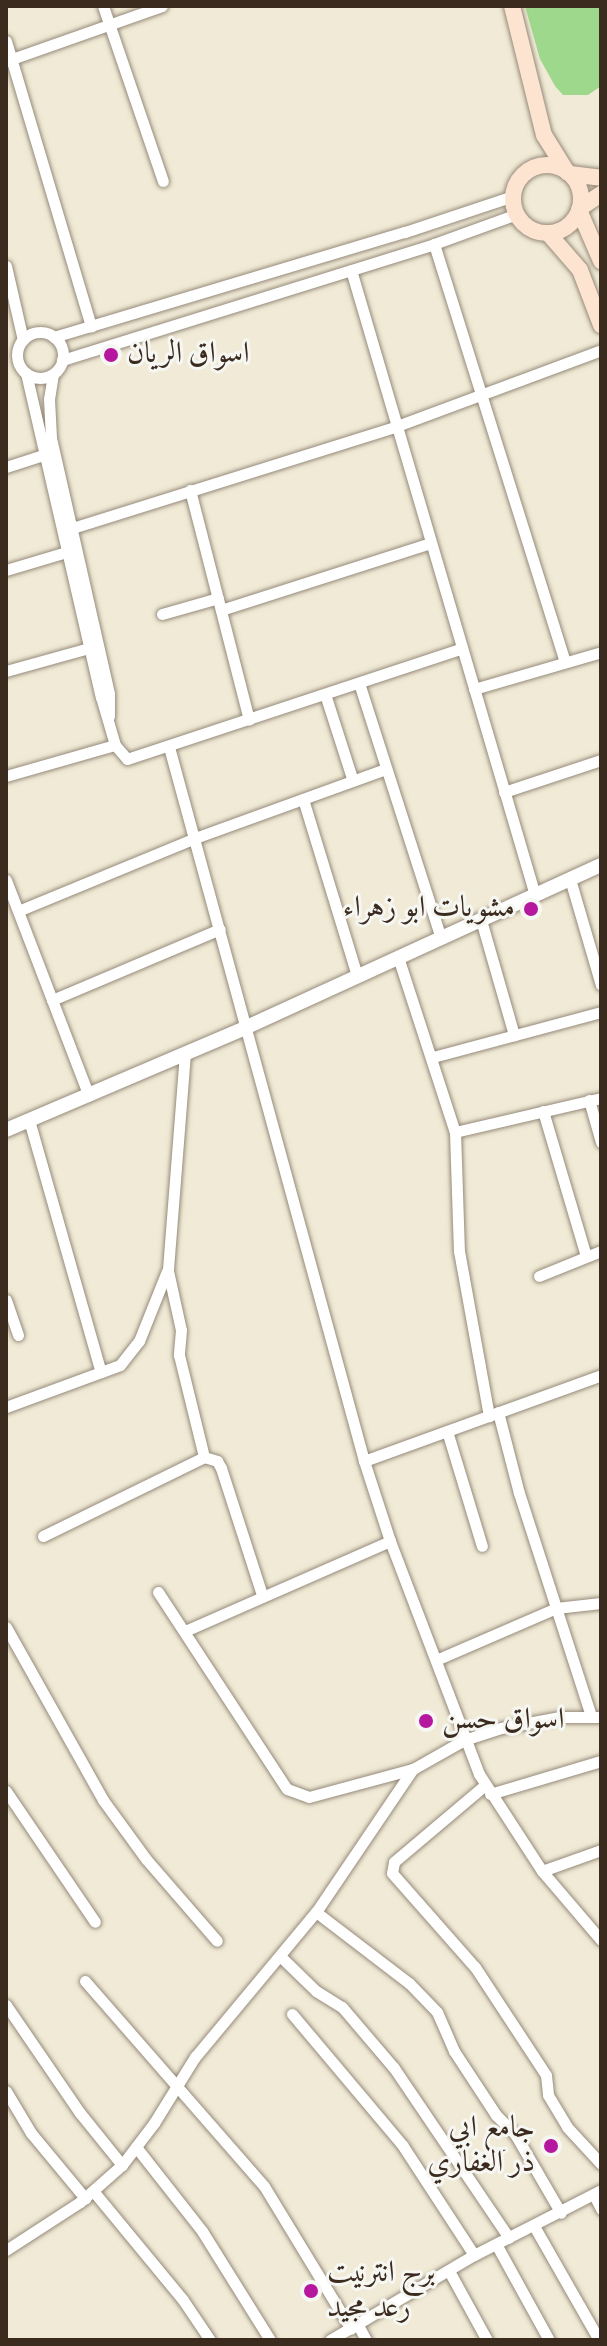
<!DOCTYPE html>
<html>
<head>
<meta charset="utf-8">
<style>
	body { margin:0 }
	#map { position:relative; width:607px; height:2346px; overflow:hidden; background:#f0ead6; font-family:"Sorts Mill Goudy",Amiri,serif }
	div>[style] { position:absolute }
	[style*='--x'] { left:calc(var(--x)*1px); top:calc(var(--y)*1px); width:calc(var(--w)*1px); rotate:calc(var(--a)*1deg) }
	.green>* { inset:0; background:#9dd88c }
	.roads { filter:drop-shadow(0 0 2px #968a7a) drop-shadow(0 0 2px #968a7a) }
	.minor>* { height:11px; margin:-5.5px; padding:0 5.5px; transform-origin:5.5px; border-radius:5.5px; background:#fff }
	.minor>.ring { margin:-5.5px; padding:0; box-sizing:content-box; background:none; border:11px solid #fff; border-radius:50% }
	.tertiary>* { height:14px; margin:-7px; padding:0 7px; transform-origin:7px; border-radius:7px; background:#fff }
	.secondary>* { height:16px; margin:-8px; padding:0 8px; transform-origin:8px; border-radius:8px; background:#fde4d1 }
	.secondary>.ring { margin:-8px; padding:0; box-sizing:content-box; background:none; border:16px solid #fde4d1; border-radius:50% }
	.dots>* { width:22px; height:22px; translate:-50% -50%; box-sizing:border-box; border:4px solid #f6f6f2; border-radius:50% }
	span { translate:-50% -50%; white-space:nowrap; text-align:center; line-height:1.15; -webkit-text-stroke:6px #f6f6f2; paint-order:stroke }
	.poi-label { font-size:30px; color:#3b2a1e }
	.left { translate:0 -50%; text-align:left }
	.right { translate:-100% -50%; text-align:right }
	.frame { position:absolute; inset:0; border:8px solid #3b2a1e; pointer-events:none }
</style>
</head>
<body>
<div id="map">
	<div class="green">
		<i style="clip-path:polygon(525px 6px,599px 6px,601px 86px,588px 95px,563px 95px,555px 86px,540px 59px)"></i>
	</div>
	<div class="roads">
		<div class="minor">
			<i style="--x:103;--y:6;--w:185;--a:71.1"></i>
			<i style="--x:6;--y:41;--w:298;--a:73.4"></i>
			<i style="--x:6;--y:61;--w:165;--a:-19.4"></i>
			<i style="--x:434;--y:244;--w:438;--a:72.6"></i>
			<i style="--x:6;--y:266;--w:76;--a:77.1"></i>
			<i style="--x:351;--y:270;--w:652;--a:73.6"></i>
			<i class="ring" style="left:17px;top:332px;width:35px;height:35px"></i>
			<i style="--x:54;--y:337;--w:366;--a:-16.7"></i>
			<i style="--x:405;--y:232;--w:114;--a:-18.4"></i>
			<i style="--x:62;--y:360;--w:390;--a:-17.3"></i>
			<i style="--x:434;--y:244;--w:88;--a:-19.9"></i>
			<i style="--x:26;--y:373;--w:333;--a:77"></i>
			<i style="--x:101;--y:697;--w:50;--a:73.7"></i>
			<i style="--x:115;--y:745;--w:18;--a:49"></i>
			<i style="--x:127;--y:759;--w:353;--a:-18.3"></i>
			<i style="--x:53;--y:374;--w:25;--a:99"></i>
			<i style="--x:49;--y:399;--w:39;--a:87"></i>
			<i style="--x:51;--y:438;--w:262;--a:77.2"></i>
			<i style="--x:109;--y:694;--w:22;--a:90"></i>
			<i style="--x:6;--y:467;--w:39;--a:-18"></i>
			<i style="--x:190;--y:490;--w:237;--a:75.6"></i>
			<i style="--x:72;--y:528;--w:341;--a:-17.4"></i>
			<i style="--x:397;--y:426;--w:218;--a:-20.4"></i>
			<i style="--x:6;--y:570;--w:63;--a:-16.7"></i>
			<i style="--x:221;--y:610;--w:220;--a:-17.7"></i>
			<i style="--x:162;--y:614;--w:58;--a:-15.9"></i>
			<i style="--x:6;--y:671;--w:86;--a:-15.5"></i>
			<i style="--x:359;--y:683;--w:268;--a:72.2"></i>
			<i style="--x:474;--y:689;--w:132;--a:-16.2"></i>
			<i style="--x:325;--y:694;--w:91;--a:72.2"></i>
			<i style="--x:169;--y:747;--w:740;--a:74.72"></i>
			<i style="--x:364;--y:1461;--w:84;--a:72"></i>
			<i style="--x:390;--y:1541;--w:249;--a:69.1"></i>
			<i style="--x:479;--y:1774;--w:116;--a:57"></i>
			<i style="--x:542;--y:1871;--w:91;--a:49.5"></i>
			<i style="--x:6;--y:776;--w:113;--a:-15.9"></i>
			<i style="--x:504;--y:792;--w:102;--a:-18.3"></i>
			<i style="--x:303;--y:799;--w:185;--a:73"></i>
			<i style="--x:570;--y:879;--w:110;--a:73.7"></i>
			<i style="--x:6;--y:880;--w:231;--a:69"></i>
			<i style="--x:18;--y:911;--w:191;--a:-22.4"></i>
			<i style="--x:195;--y:838;--w:203;--a:-19.9"></i>
			<i style="--x:481;--y:920;--w:120;--a:74"></i>
			<i style="--x:398;--y:957;--w:184;--a:72"></i>
			<i style="--x:455;--y:1132;--w:119;--a:88.1"></i>
			<i style="--x:459;--y:1251;--w:168;--a:79.7"></i>
			<i style="--x:52;--y:1000;--w:182;--a:-22.9"></i>
			<i style="--x:185;--y:1053;--w:219;--a:94.5"></i>
			<i style="--x:168;--y:1271;--w:60;--a:77.6"></i>
			<i style="--x:181;--y:1330;--w:25;--a:95"></i>
			<i style="--x:179;--y:1355;--w:105;--a:76.2"></i>
			<i style="--x:433;--y:1057;--w:174;--a:-15"></i>
			<i style="--x:589;--y:1100;--w:44;--a:74.1"></i>
			<i style="--x:543;--y:1111;--w:151;--a:73.5"></i>
			<i style="--x:29;--y:1120;--w:262;--a:74.1"></i>
			<i style="--x:455;--y:1132;--w:150;--a:-13.1"></i>
			<i style="--x:539;--y:1276;--w:67;--a:-22"></i>
			<i style="--x:6;--y:1300;--w:37;--a:71"></i>
			<i style="--x:6;--y:1407;--w:121;--a:-20.2"></i>
			<i style="--x:120;--y:1365;--w:31;--a:-52"></i>
			<i style="--x:139;--y:1341;--w:75;--a:-68.2"></i>
			<i style="--x:498;--y:1412;--w:84;--a:75.5"></i>
			<i style="--x:519;--y:1493;--w:234;--a:72.1"></i>
			<i style="--x:447;--y:1431;--w:120;--a:73.1"></i>
			<i style="--x:364;--y:1461;--w:252;--a:-19.9"></i>
			<i style="--x:43;--y:1536;--w:179;--a:-26.1"></i>
			<i style="--x:204;--y:1457;--w:14;--a:17"></i>
			<i style="--x:217;--y:1461;--w:8;--a:60"></i>
			<i style="--x:221;--y:1468;--w:133;--a:72.1"></i>
			<i style="--x:158;--y:1592;--w:235;--a:56.8"></i>
			<i style="--x:287;--y:1789;--w:23;--a:20"></i>
			<i style="--x:309;--y:1797;--w:108;--a:-15.1"></i>
			<i style="--x:6;--y:1627;--w:198;--a:60.7"></i>
			<i style="--x:103;--y:1800;--w:73;--a:53.9"></i>
			<i style="--x:146;--y:1859;--w:108;--a:49.1"></i>
			<i style="--x:185;--y:1631;--w:224;--a:-23.7"></i>
			<i style="--x:436;--y:1660;--w:131;--a:-23.4"></i>
			<i style="--x:556;--y:1608;--w:45;--a:-6.3"></i>
			<i style="--x:485;--y:1785;--w:119;--a:139.8"></i>
			<i style="--x:394;--y:1862;--w:11;--a:100"></i>
			<i style="--x:392;--y:1873;--w:125;--a:48.6"></i>
			<i style="--x:475;--y:1967;--w:129;--a:56.7"></i>
			<i style="--x:546;--y:2075;--w:20;--a:84"></i>
			<i style="--x:548;--y:2095;--w:37;--a:59"></i>
			<i style="--x:567;--y:2127;--w:50;--a:47.4"></i>
			<i style="--x:6;--y:1791;--w:158;--a:55.8"></i>
			<i style="--x:490;--y:1794;--w:116;--a:-16.6"></i>
			<i style="--x:542;--y:1871;--w:63;--a:-19.6"></i>
			<i style="--x:316;--y:1912;--w:117;--a:37.4"></i>
			<i style="--x:409;--y:1983;--w:40;--a:46"></i>
			<i style="--x:437;--y:2012;--w:43;--a:66.4"></i>
			<i style="--x:454;--y:2051;--w:77;--a:56.7"></i>
			<i style="--x:496;--y:2115;--w:27;--a:45"></i>
			<i style="--x:515;--y:2134;--w:91;--a:59.8"></i>
			<i style="--x:281;--y:1957;--w:49;--a:44.2"></i>
			<i style="--x:316;--y:1991;--w:31;--a:32"></i>
			<i style="--x:342;--y:2007;--w:80;--a:49.6"></i>
			<i style="--x:394;--y:2068;--w:205;--a:55.9"></i>
			<i style="--x:85;--y:1981;--w:272;--a:48.9"></i>
			<i style="--x:264;--y:2186;--w:167;--a:58.7"></i>
			<i style="--x:6;--y:2005;--w:131;--a:55.6"></i>
			<i style="--x:80;--y:2113;--w:67;--a:51.1"></i>
			<i style="--x:292;--y:2014;--w:172;--a:49.9"></i>
			<i style="--x:403;--y:2146;--w:130;--a:56.9"></i>
			<i style="--x:6;--y:2091;--w:49;--a:59.2"></i>
			<i style="--x:31;--y:2133;--w:85;--a:50.3"></i>
			<i style="--x:136;--y:2147;--w:107;--a:51.8"></i>
			<i style="--x:202;--y:2231;--w:128;--a:58"></i>
			<i style="--x:94;--y:2192;--w:140;--a:50.5"></i>
			<i style="--x:183;--y:2300;--w:48;--a:56"></i>
			<i style="--x:594;--y:2195;--w:16;--a:63"></i>
			<i style="--x:534;--y:2226;--w:131;--a:60.3"></i>
			<i style="--x:496;--y:2244;--w:110;--a:61.1"></i>
			<i style="--x:6;--y:2250;--w:88;--a:-33"></i>
			<i style="--x:80;--y:2202;--w:56;--a:-41.4"></i>
			<i style="--x:122;--y:2165;--w:53;--a:-52.7"></i>
			<i style="--x:154;--y:2123;--w:78;--a:-58.2"></i>
			<i style="--x:195;--y:2057;--w:189;--a:-50.2"></i>
			<i style="--x:316;--y:1912;--w:173;--a:-55.9"></i>
			<i style="--x:413;--y:1769;--w:59;--a:-29.6"></i>
			<i style="--x:464;--y:1740;--w:39;--a:-18"></i>
			<i style="--x:501;--y:1728;--w:60;--a:-10.6"></i>
			<i style="--x:560;--y:1717;--w:41;--a:0"></i>
			<i style="--x:449;--y:2271;--w:79;--a:61.2"></i>
			<i style="--x:358;--y:2325;--w:17;--a:62"></i>
			<i style="--x:330;--y:2340;--w:167;--a:-30.6"></i>
			<i style="--x:474;--y:2255;--w:143;--a:-27.1"></i>
		</div>
		<div class="tertiary">
			<i style="--x:6;--y:1130;--w:262;--a:-23.1"></i>
			<i style="--x:247;--y:1027;--w:389;--a:-24.6"></i>
		</div>
		<div class="secondary">
			<i style="--x:512;--y:6;--w:133;--a:76.1"></i>
			<i style="--x:544;--y:135;--w:44;--a:58.1"></i>
			<i class="ring" style="left:513px;top:165px;width:52px;height:52px"></i>
			<i style="--x:570;--y:174;--w:31;--a:7"></i>
			<i style="--x:580;--y:208;--w:25;--a:-34"></i>
			<i style="--x:579;--y:210;--w:56;--a:66.7"></i>
			<i style="--x:548;--y:233;--w:49;--a:49.1"></i>
			<i style="--x:580;--y:270;--w:59;--a:69.1"></i>
		</div>
	</div>
	<div class="dots">
		<i style="left:111px;top:355px;background:#b5179e"></i>
		<i style="left:531px;top:909px;background:#b5179e"></i>
		<i style="left:426px;top:1721px;background:#b5179e"></i>
		<i style="left:551px;top:2146px;background:#b5179e"></i>
		<i style="left:311px;top:2291px;background:#b5179e"></i>
	</div>
	<div class="poi-label">
		<span class="left" style="left:127px;top:355px">اسواق الريان</span>
		<span class="right" style="left:515px;top:909px">مشويات ابو زهراء</span>
		<span class="left" style="left:442px;top:1721px">اسواق حسن</span>
		<span class="right" style="left:535px;top:2146px">جامع ابي<br>ذر الغفاري</span>
		<span class="left" style="left:327px;top:2291px">برج انترنيت<br>رعد مجيد</span>
	</div>
	<div class="frame"></div>
</div>
</body>
</html>
